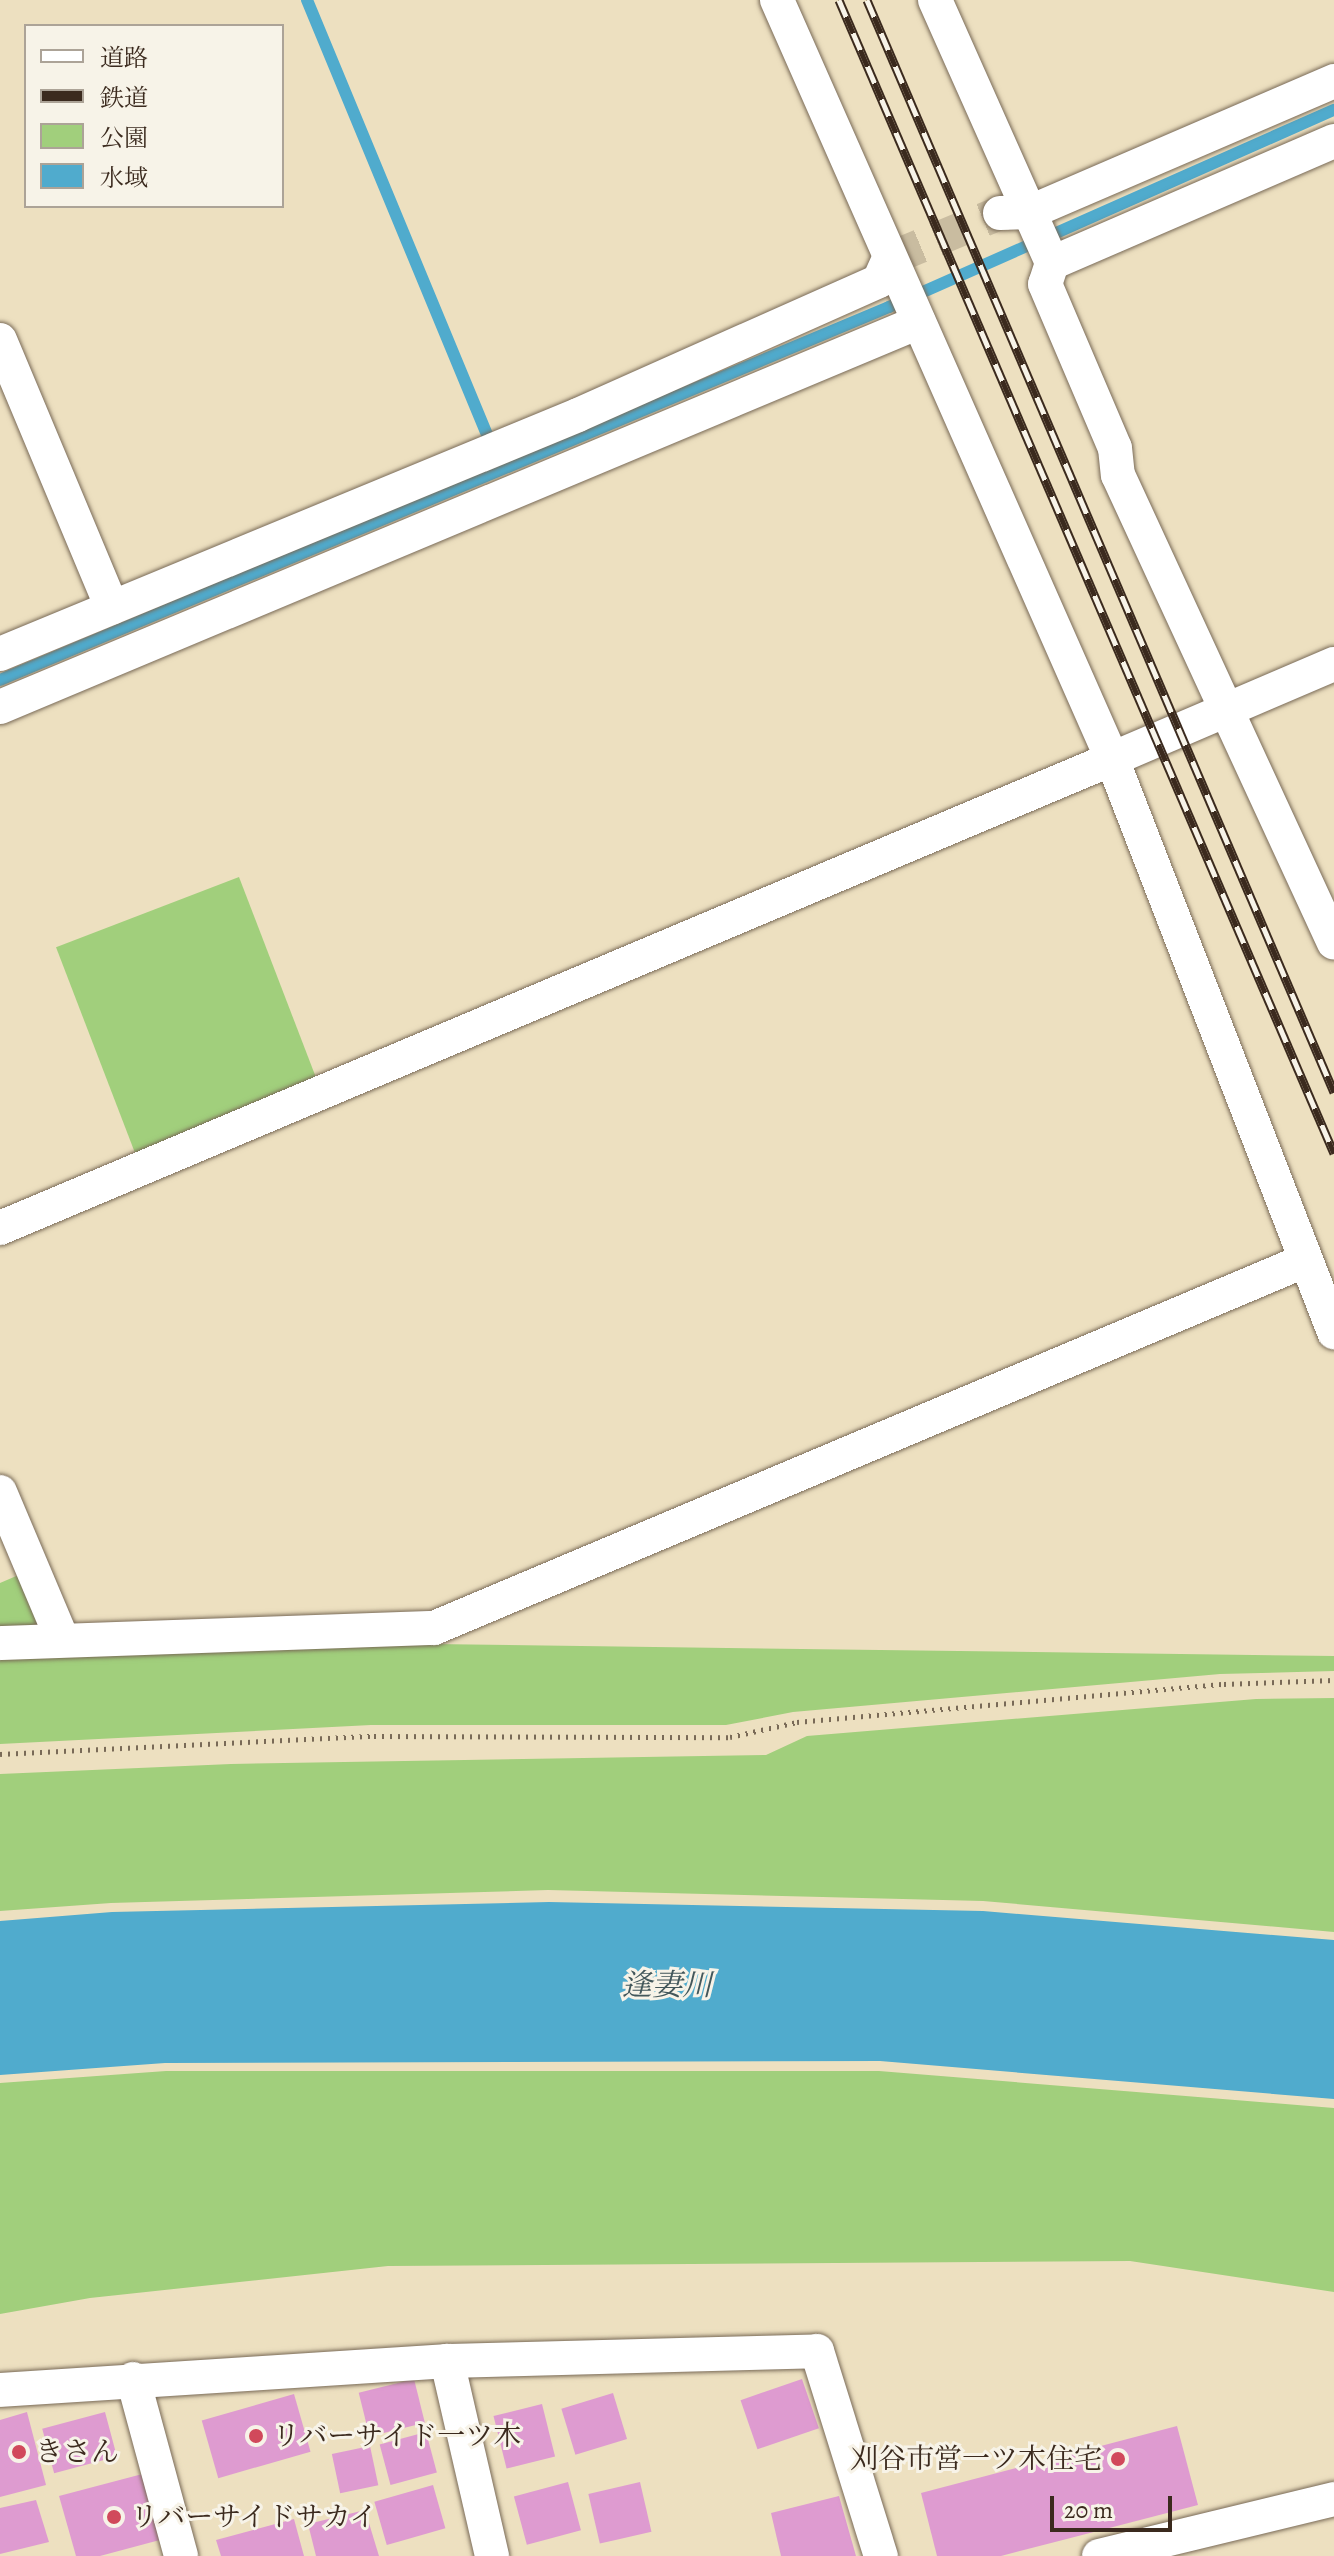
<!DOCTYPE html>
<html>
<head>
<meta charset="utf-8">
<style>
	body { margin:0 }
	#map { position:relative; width:1334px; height:2556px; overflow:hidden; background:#ede0c0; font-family:Alegreya,"Noto Serif JP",serif }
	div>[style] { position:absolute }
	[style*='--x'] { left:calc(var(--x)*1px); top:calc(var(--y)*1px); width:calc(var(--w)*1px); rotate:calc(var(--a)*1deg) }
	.green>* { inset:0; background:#a1cf7c; transform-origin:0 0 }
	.water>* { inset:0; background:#50abcd }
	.stream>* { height:12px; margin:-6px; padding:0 6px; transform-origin:6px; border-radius:6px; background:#50abcd }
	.building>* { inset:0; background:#de9bd0; transform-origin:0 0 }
	.street-tunnel>* { height:34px; margin-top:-17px; transform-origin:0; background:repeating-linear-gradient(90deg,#c9bca0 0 34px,transparent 0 51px) }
	.path>* { height:5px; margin-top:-2.5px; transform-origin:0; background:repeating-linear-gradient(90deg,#796a57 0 2px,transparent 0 8px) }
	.roads { filter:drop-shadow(0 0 2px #796a57) drop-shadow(0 0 2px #796a57) }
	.street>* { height:34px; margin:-17px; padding:0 17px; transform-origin:17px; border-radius:17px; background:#fff }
	.rail>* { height:9px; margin-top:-4.5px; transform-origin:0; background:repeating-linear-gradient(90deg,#f7f3e8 0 18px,#3b2a1e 0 36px); box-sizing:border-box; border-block:2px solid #3b2a1e }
	.dots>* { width:22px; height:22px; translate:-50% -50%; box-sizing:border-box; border:4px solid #f7f3e8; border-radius:50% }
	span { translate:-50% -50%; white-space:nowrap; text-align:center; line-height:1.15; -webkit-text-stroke:6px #f7f3e8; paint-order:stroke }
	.poi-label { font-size:28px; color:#3b2a1e }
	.left { translate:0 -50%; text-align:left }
	.right { translate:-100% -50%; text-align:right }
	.water-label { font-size:30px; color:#42575b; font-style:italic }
	.legend { position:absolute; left:24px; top:24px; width:260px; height:184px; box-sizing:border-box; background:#f7f3e8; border:2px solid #aca397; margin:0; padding:10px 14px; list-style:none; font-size:24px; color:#3b2a1e }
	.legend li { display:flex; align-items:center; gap:16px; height:40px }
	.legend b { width:40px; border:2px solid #aca397 }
	.scale { position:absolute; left:1050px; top:2496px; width:122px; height:36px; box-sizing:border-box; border:4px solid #3b2a1e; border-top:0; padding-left:10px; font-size:24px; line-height:28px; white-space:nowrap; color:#3b2a1e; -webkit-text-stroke:6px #f7f3e8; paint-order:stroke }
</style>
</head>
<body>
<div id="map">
	<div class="green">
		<i style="left:239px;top:877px;width:229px;height:196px;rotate:69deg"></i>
		<i style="clip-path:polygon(21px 1574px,45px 1628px,0 1631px,0 1583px)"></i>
		<i style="clip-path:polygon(432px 1644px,1334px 1656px,1334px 1671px,1220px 1674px,793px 1712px,726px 1725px,371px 1725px,0 1744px,0 1657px)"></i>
		<i style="clip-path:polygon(1334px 1698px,1334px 1932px,983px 1901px,548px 1890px,111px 1903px,0 1911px,0 1774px,231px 1764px,766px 1755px,807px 1736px,1256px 1699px)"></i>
		<i style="clip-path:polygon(166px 2071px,879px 2071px,1334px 2108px,1334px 2292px,1130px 2261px,388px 2266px,90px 2298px,0 2314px,0 2083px)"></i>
	</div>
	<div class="water">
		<i style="clip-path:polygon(549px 1902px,983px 1911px,1334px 1940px,1334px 2099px,880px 2061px,165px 2063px,0 2075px,0 1921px,112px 1912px)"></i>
	</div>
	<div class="stream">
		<i style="--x:307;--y:0;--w:485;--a:67.5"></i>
		<i style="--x:0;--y:680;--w:964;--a:-22.76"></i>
		<i style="--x:889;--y:307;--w:487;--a:-23.9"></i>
	</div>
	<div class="building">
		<i style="left:414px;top:2379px;width:45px;height:57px;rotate:76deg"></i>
		<i style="left:802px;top:2379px;width:52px;height:65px;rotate:71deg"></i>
		<i style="left:613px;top:2393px;width:48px;height:54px;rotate:73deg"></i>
		<i style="left:294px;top:2394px;width:60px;height:96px;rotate:74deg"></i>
		<i style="left:542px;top:2404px;width:54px;height:50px;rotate:76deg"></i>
		<i style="clip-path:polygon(27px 2412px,46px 2485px,0 2497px,0 2420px)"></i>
		<i style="left:105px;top:2412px;width:46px;height:65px;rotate:75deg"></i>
		<i style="clip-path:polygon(1177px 2426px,1198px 2505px,1001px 2556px,937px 2556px,921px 2493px)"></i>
		<i style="left:426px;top:2432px;width:42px;height:48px;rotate:75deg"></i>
		<i style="left:370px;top:2446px;width:40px;height:39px;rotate:78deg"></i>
		<i style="clip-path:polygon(150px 2472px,171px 2537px,100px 2556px,76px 2556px,59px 2496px)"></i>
		<i style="left:568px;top:2482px;width:50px;height:56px;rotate:75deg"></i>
		<i style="left:640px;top:2482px;width:51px;height:53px;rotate:77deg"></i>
		<i style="left:433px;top:2485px;width:45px;height:61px;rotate:74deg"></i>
		<i style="clip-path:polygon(839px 2496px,856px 2556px,781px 2556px,771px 2513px)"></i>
		<i style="clip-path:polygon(36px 2500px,49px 2542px,0 2554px,0 2508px)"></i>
		<i style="clip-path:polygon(365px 2510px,379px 2556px,316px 2556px,308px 2524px)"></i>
		<i style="clip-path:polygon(294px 2519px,304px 2556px,221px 2556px,216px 2540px)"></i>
	</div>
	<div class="street-tunnel">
		<i style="--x:889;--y:259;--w:120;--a:-22.5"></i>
	</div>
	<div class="path">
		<i style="--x:0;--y:1754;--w:374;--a:-2.8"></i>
		<i style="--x:374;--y:1736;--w:356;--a:0.2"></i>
		<i style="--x:730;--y:1737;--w:69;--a:-12.6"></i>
		<i style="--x:797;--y:1722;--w:429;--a:-5.1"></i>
		<i style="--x:1224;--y:1684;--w:110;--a:-2.1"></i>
	</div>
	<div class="roads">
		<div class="street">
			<i style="--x:777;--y:0;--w:830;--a:66.18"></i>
			<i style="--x:1112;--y:759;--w:241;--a:-23.2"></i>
			<i style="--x:935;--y:0;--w:288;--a:66"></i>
			<i style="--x:1052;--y:263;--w:22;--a:108"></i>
			<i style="--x:1045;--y:284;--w:178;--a:66.9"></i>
			<i style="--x:1115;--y:448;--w:27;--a:84"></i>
			<i style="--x:1118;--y:475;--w:515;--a:65.22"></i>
			<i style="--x:1000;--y:213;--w:30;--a:-2"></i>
			<i style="--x:1030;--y:212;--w:331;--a:-23.3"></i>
			<i style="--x:1052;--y:263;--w:307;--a:-23.4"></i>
			<i style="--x:0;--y:340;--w:290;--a:67.3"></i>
			<i style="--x:0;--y:654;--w:625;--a:-22.46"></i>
			<i style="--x:578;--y:415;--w:329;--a:-24"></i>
			<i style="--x:879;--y:281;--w:24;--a:-66"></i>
			<i style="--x:0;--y:707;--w:996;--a:-22.73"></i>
			<i style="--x:0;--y:1228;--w:1207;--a:-22.87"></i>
			<i style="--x:1112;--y:759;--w:615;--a:68.82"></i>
			<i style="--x:0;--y:1492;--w:160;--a:67.1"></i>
			<i style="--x:0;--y:1643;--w:434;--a:-2"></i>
			<i style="--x:434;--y:1628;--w:944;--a:-22.87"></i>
			<i style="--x:447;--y:2361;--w:200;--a:77"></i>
			<i style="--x:133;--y:2379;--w:183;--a:74.8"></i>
			<i style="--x:0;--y:2390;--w:448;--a:-3.7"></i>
			<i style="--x:447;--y:2361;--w:370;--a:-1.5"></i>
			<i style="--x:817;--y:2351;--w:215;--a:72.7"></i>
			<i style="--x:1099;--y:2556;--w:242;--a:-13.6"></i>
		</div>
	</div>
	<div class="rail">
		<i style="--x:839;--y:0;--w:1255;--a:66.77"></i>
		<i style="--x:867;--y:0;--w:1188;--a:66.85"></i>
	</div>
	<div class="dots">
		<i style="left:256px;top:2436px;background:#d1495b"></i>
		<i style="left:19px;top:2452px;background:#d1495b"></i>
		<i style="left:1118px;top:2459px;background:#d1495b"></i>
		<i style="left:114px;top:2517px;background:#d1495b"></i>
	</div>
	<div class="poi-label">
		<span class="left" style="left:272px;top:2436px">リバーサイド一ツ木</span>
		<span class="left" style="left:35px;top:2452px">きさん</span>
		<span class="right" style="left:1102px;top:2459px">刈谷市営一ツ木住宅</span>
		<span class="left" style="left:130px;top:2517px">リバーサイドサカイ</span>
	</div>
	<div class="water-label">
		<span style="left:667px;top:1985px">逢妻川</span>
	</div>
	<ul class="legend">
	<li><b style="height:10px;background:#fff"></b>道路</li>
	<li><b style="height:10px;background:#3b2a1e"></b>鉄道</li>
	<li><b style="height:22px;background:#a1cf7c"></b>公園</li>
	<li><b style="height:22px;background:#50abcd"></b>水域</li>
	</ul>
	<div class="scale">20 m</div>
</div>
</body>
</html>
